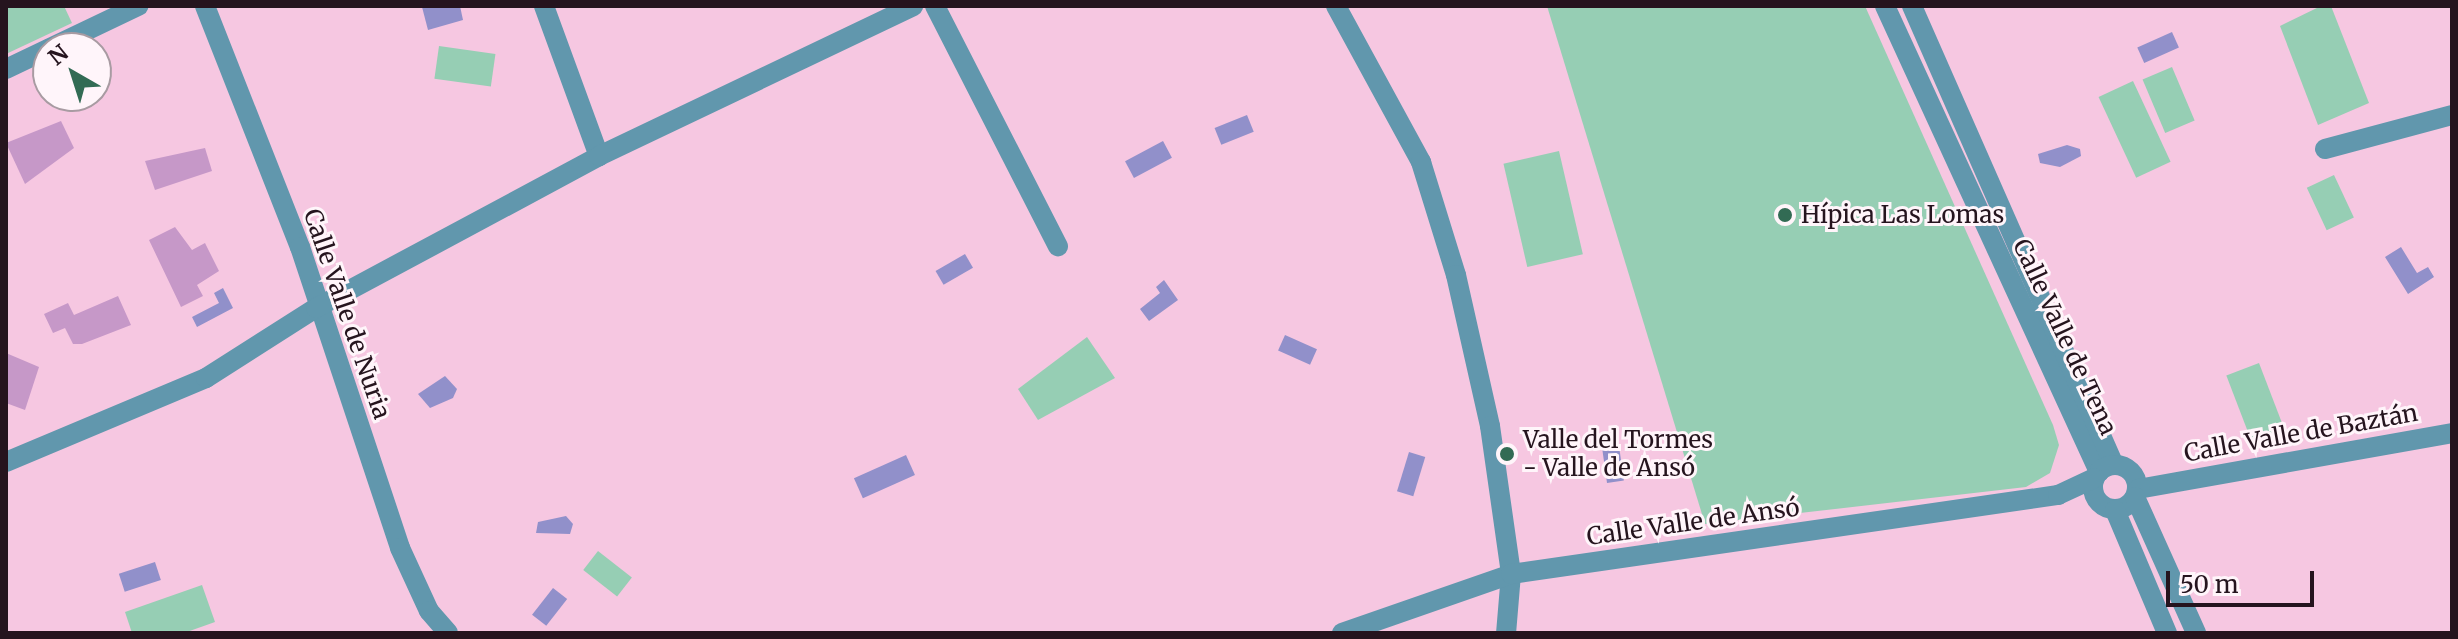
<!DOCTYPE html>
<html>
<head>
<meta charset="utf-8">
<style>
	body { margin:0 }
	#map { position:relative; width:2458px; height:639px; overflow:hidden; background:#f6c7e1; font-family:Merriweather,serif }
	div>[style] { position:absolute }
	[style*='--x'] { left:calc(var(--x)*1px); top:calc(var(--y)*1px); width:calc(var(--w)*1px); rotate:calc(var(--a)*1deg) }
	.green>* { inset:0; background:#96ceb4; transform-origin:0 0 }
	.water>* { inset:0; background:#9190ca; transform-origin:0 0 }
	.building>* { inset:0; background:#c698c8 }
	.minor>* { height:20px; margin:-10px; padding:0 10px; transform-origin:10px; border-radius:10px; background:#6197ad }
	.minor>.ring { margin:-10px; padding:0; box-sizing:content-box; background:none; border:20px solid #6197ad; border-radius:50% }
	.dots>* { width:22px; height:22px; translate:-50% -50%; box-sizing:border-box; border:4px solid #fff5fa; border-radius:50% }
	span { translate:-50% -50%; white-space:nowrap; text-align:center; line-height:1.15; -webkit-text-stroke:6px #fff5fa; paint-order:stroke }
	.poi-label { font-size:24px; color:#25141e }
	.left { translate:0 -50%; text-align:left }
	.street-label { font-size:24px; color:#25141e }
	.frame { position:absolute; inset:0; border:8px solid #25141e; pointer-events:none }
	.north { position:absolute; left:32px; top:32px; width:80px; height:80px; box-sizing:border-box; background:#fff5fa; border:2px solid #a89ba2; border-radius:50%; rotate:321deg; font-size:22px; font-weight:700; line-height:32px; text-align:center; color:#25141e }
	.north::after { content:''; display:block; margin:auto; width:28px; height:36px; background:#326b54; clip-path:polygon(50% 0,100% 100%,50% 72%,0 100%) }
	.scale { position:absolute; left:2166px; top:571px; width:148px; height:36px; box-sizing:border-box; border:4px solid #25141e; border-top:0; padding-left:10px; font-size:24px; line-height:28px; white-space:nowrap; color:#25141e; -webkit-text-stroke:6px #fff5fa; paint-order:stroke }
</style>
</head>
<body>
<div id="map">
	<div class="green">
		<i style="clip-path:polygon(6px 6px,64px 6px,72px 23px,6px 54px)"></i>
		<i style="clip-path:polygon(1547px 6px,1865px 6px,2053px 425px,2059px 445px,2050px 473px,2026px 487px,1705px 524px)"></i>
		<i style="clip-path:polygon(2321px 6px,2331px 6px,2369px 103px,2318px 125px,2280px 26px)"></i>
		<i style="left:439px;top:46px;width:57px;height:33px;rotate:8deg"></i>
		<i style="left:2172px;top:67px;width:58px;height:32px;rotate:67deg"></i>
		<i style="left:2133px;top:81px;width:89px;height:38px;rotate:65deg"></i>
		<i style="left:1559px;top:151px;width:106px;height:57px;rotate:77deg"></i>
		<i style="left:2334px;top:175px;width:47px;height:30px;rotate:65deg"></i>
		<i style="clip-path:polygon(1087px 337px,1115px 378px,1038px 420px,1018px 389px)"></i>
		<i style="left:2259px;top:363px;width:77px;height:35px;rotate:69deg"></i>
		<i style="left:598px;top:551px;width:43px;height:24px;rotate:38deg"></i>
		<i style="clip-path:polygon(202px 585px,215px 622px,184px 633px,132px 633px,125px 612px)"></i>
	</div>
	<div class="water">
		<i style="clip-path:polygon(433px 6px,460px 6px,463px 20px,428px 30px,422px 7px)"></i>
		<i style="left:2172px;top:32px;width:17px;height:38px;rotate:66deg"></i>
		<i style="left:1247px;top:115px;width:18px;height:35px;rotate:68deg"></i>
		<i style="left:1163px;top:141px;width:19px;height:43px;rotate:62deg"></i>
		<i style="clip-path:polygon(2067px 145px,2080px 149px,2081px 156px,2060px 167px,2040px 163px,2038px 154px)"></i>
		<i style="clip-path:polygon(2401px 247px,2417px 273px,2428px 267px,2434px 277px,2408px 294px,2385px 257px)"></i>
		<i style="left:965px;top:254px;width:16px;height:34px;rotate:60deg"></i>
		<i style="clip-path:polygon(1164px 280px,1178px 300px,1149px 321px,1140px 309px,1160px 293px,1156px 287px)"></i>
		<i style="clip-path:polygon(223px 288px,233px 308px,197px 327px,192px 317px,219px 303px,214px 293px)"></i>
		<i style="left:1285px;top:335px;width:35px;height:17px;rotate:24deg"></i>
		<i style="clip-path:polygon(445px 376px,457px 389px,453px 398px,430px 408px,418px 394px)"></i>
		<i style="left:1618px;top:439px;width:42px;height:17px;rotate:82deg"></i>
		<i style="left:1409px;top:452px;width:17px;height:41px;rotate:17deg"></i>
		<i style="left:906px;top:455px;width:22px;height:57px;rotate:66deg"></i>
		<i style="clip-path:polygon(566px 516px,573px 524px,570px 534px,536px 533px,538px 522px)"></i>
		<i style="left:155px;top:562px;width:19px;height:38px;rotate:72deg"></i>
		<i style="left:553px;top:588px;width:18px;height:34px;rotate:38deg"></i>
	</div>
	<div class="building">
		<i style="clip-path:polygon(61px 121px,74px 148px,25px 184px,6px 143px)"></i>
		<i style="clip-path:polygon(205px 148px,212px 171px,155px 190px,145px 161px)"></i>
		<i style="clip-path:polygon(175px 227px,192px 250px,205px 243px,219px 271px,197px 285px,203px 296px,181px 307px,149px 240px)"></i>
		<i style="clip-path:polygon(118px 296px,131px 325px,82px 344px,73px 344px,65px 328px,53px 333px,44px 314px,68px 303px,74px 315px)"></i>
		<i style="clip-path:polygon(6px 353px,39px 367px,25px 410px,6px 403px)"></i>
	</div>
	<div class="minor">
		<i style="--x:205;--y:6;--w:259;--a:68.5"></i>
		<i style="--x:300;--y:247;--w:317;--a:71.6"></i>
		<i style="--x:400;--y:548;--w:69;--a:65.3"></i>
		<i style="--x:429;--y:611;--w:29;--a:49"></i>
		<i style="--x:544;--y:6;--w:160;--a:69.9"></i>
		<i style="--x:935;--y:6;--w:270;--a:62.9"></i>
		<i style="--x:1336;--y:6;--w:178;--a:61.4"></i>
		<i style="--x:1421;--y:162;--w:118;--a:72.8"></i>
		<i style="--x:1456;--y:275;--w:155;--a:77.3"></i>
		<i style="--x:1490;--y:426;--w:149;--a:81.9"></i>
		<i style="--x:1511;--y:574;--w:59;--a:94.8"></i>
		<i style="--x:1885;--y:6;--w:513;--a:65.33"></i>
		<i style="--x:1912;--y:6;--w:501;--a:66.25"></i>
		<i style="--x:50;--y:48;--w:98;--a:-25.5"></i>
		<i style="--x:6;--y:69;--w:47;--a:-25.5"></i>
		<i style="--x:2325;--y:149;--w:131;--a:-15"></i>
		<i style="--x:6;--y:462;--w:217;--a:-22.8"></i>
		<i style="--x:206;--y:378;--w:130;--a:-32.5"></i>
		<i style="--x:316;--y:308;--w:321;--a:-28.2"></i>
		<i style="--x:599;--y:156;--w:348;--a:-25.5"></i>
		<i class="ring" style="left:2093px;top:465px;width:24px;height:24px"></i>
		<i style="--x:2138;--y:489;--w:319;--a:-10.1"></i>
		<i style="--x:2135;--y:497;--w:149;--a:65.8"></i>
		<i style="--x:2115;--y:510;--w:134;--a:67.1"></i>
		<i style="--x:1342;--y:633;--w:179;--a:-19.2"></i>
		<i style="--x:1511;--y:574;--w:553;--a:-8.22"></i>
		<i style="--x:2058;--y:495;--w:40;--a:-25"></i>
	</div>
	<div class="dots">
		<i style="left:1785px;top:215px;background:#326b54"></i>
		<i style="left:1507px;top:454px;background:#326b54"></i>
	</div>
	<div class="poi-label">
		<span class="left" style="left:1801px;top:215px">Hípica Las Lomas</span>
		<span class="left" style="left:1523px;top:454px">Valle del Tormes<br>- Valle de Ansó</span>
	</div>
	<div class="street-label">
		<span style="left:347px;top:314px;rotate:71deg">Calle Valle de Nuria</span>
		<span style="left:2065px;top:337px;rotate:65deg">Calle Valle de Tena</span>
		<span style="left:2301px;top:433px;rotate:-10deg">Calle Valle de Baztán</span>
		<span style="left:1693px;top:522px;rotate:-8deg">Calle Valle de Ansó</span>
	</div>
	<div class="frame"></div>
	<div class="north">N</div>
	<div class="scale">50 m</div>
</div>
</body>
</html>
